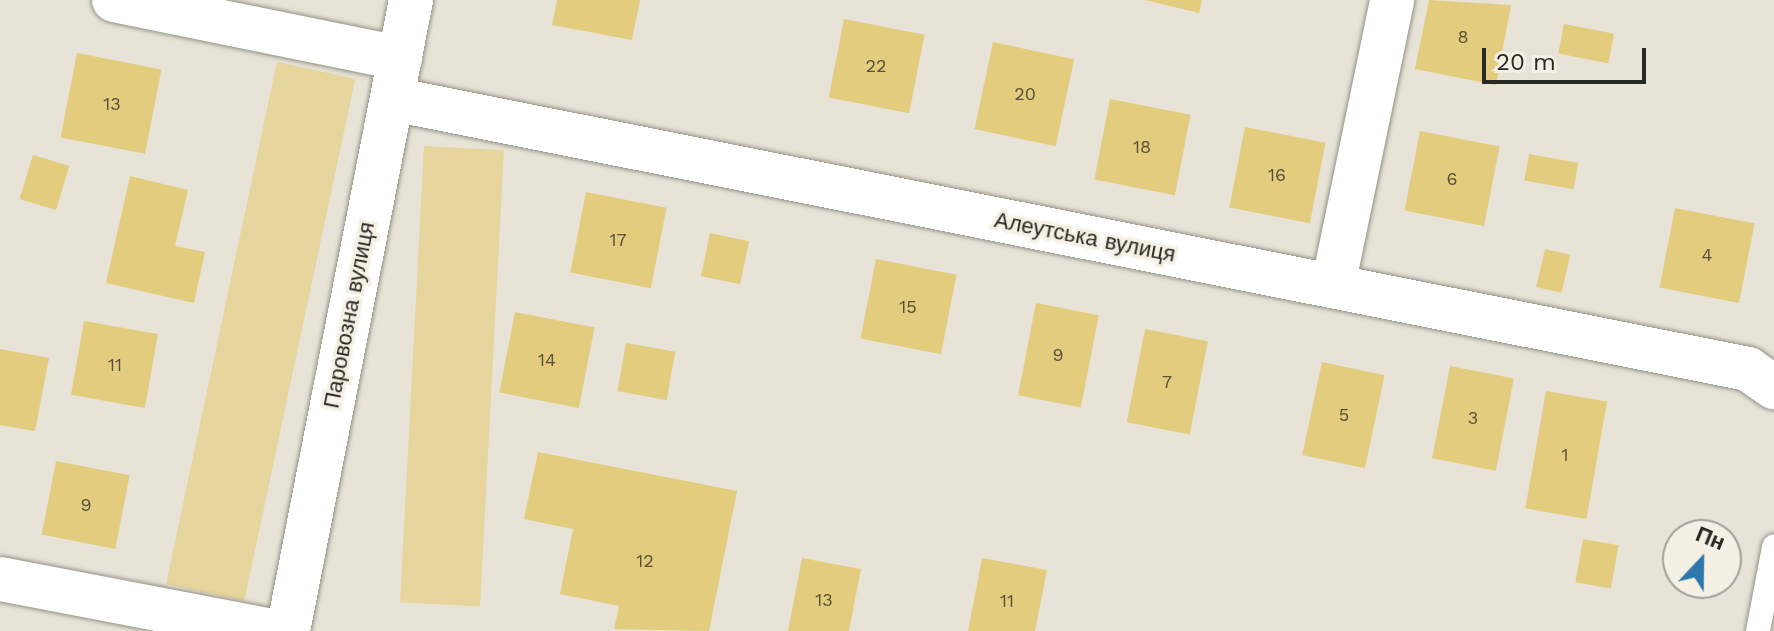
<!DOCTYPE html>
<html>
<head>
<meta charset="utf-8">
<style>
	body { margin:0 }
	#map { position:relative; width:1774px; height:631px; overflow:hidden; background:#e7e3d7; font-family:"Work Sans",sans-serif }
	div>[style] { position:absolute }
	[style*='--x'] { left:calc(var(--x)*1px); top:calc(var(--y)*1px); width:calc(var(--w)*1px); rotate:calc(var(--a)*1deg) }
	.green>* { inset:0; background:#e6d59c; transform-origin:0 0 }
	.building>* { inset:0; background:#e3cc7e; transform-origin:0 0 }
	.roads { filter:drop-shadow(0 0 2px #949185) drop-shadow(0 0 2px #949185) }
	.lane>* { height:24px; margin:-12px; padding:0 12px; transform-origin:12px; border-radius:12px; background:#fff }
	.street>* { height:44px; margin:-22px; padding:0 22px; transform-origin:22px; border-radius:22px; background:#fff }
	span { translate:-50% -50%; white-space:nowrap; text-align:center; line-height:1.15; -webkit-text-stroke:7px #f4f0e4; paint-order:stroke }
	.number-label { font-size:18px; color:#58513a }
	.number-label span { -webkit-text-stroke-width:0 }
	.street-label { font-size:22px; color:#2a2824 }
	.north { position:absolute; left:1662px; top:519px; width:80px; height:80px; box-sizing:border-box; background:#f4f0e4; border:2px solid #a3a097; border-radius:50%; rotate:22deg; font-size:22px; font-weight:700; line-height:32px; text-align:center; color:#2a2824 }
	.north::after { content:''; display:block; margin:auto; width:28px; height:36px; background:#2f76ab; clip-path:polygon(50% 0,100% 100%,50% 72%,0 100%) }
	.scale { position:absolute; left:1482px; top:48px; width:164px; height:36px; box-sizing:border-box; border:4px solid #2a2824; border-top:0; padding-left:10px; font-size:24px; line-height:28px; white-space:nowrap; color:#2a2824; -webkit-text-stroke:6px #f4f0e4; paint-order:stroke }
</style>
</head>
<body>
<div id="map">
	<div class="green">
		<i style="left:277px;top:62px;width:80px;height:534px;rotate:12deg"></i>
		<i style="left:424px;top:146px;width:80px;height:457px;rotate:3deg"></i>
	</div>
	<div class="building">
		<i style="clip-path:polygon(557px 0,640px 0,632px 40px,552px 25px)"></i>
		<i style="clip-path:polygon(1145px 0,1202px 0,1199px 13px)"></i>
		<i style="clip-path:polygon(1429px 0,1511px 5px,1496px 85px,1415px 69px)"></i>
		<i style="left:844px;top:19px;width:82px;height:80px;rotate:11deg"></i>
		<i style="left:1564px;top:24px;width:51px;height:30px;rotate:11deg"></i>
		<i style="left:993px;top:42px;width:83px;height:89px;rotate:12deg"></i>
		<i style="left:77px;top:53px;width:86px;height:86px;rotate:11deg"></i>
		<i style="left:1110px;top:99px;width:82px;height:82px;rotate:11deg"></i>
		<i style="left:1245px;top:127px;width:82px;height:82px;rotate:11deg"></i>
		<i style="left:1420px;top:131px;width:81px;height:81px;rotate:11deg"></i>
		<i style="left:1529px;top:154px;width:50px;height:27px;rotate:10deg"></i>
		<i style="left:33px;top:155px;width:38px;height:46px;rotate:17deg"></i>
		<i style="clip-path:polygon(130px 176px,188px 190px,175px 246px,205px 252px,194px 303px,106px 283px)"></i>
		<i style="left:586px;top:192px;width:82px;height:82px;rotate:11deg"></i>
		<i style="left:1675px;top:208px;width:81px;height:81px;rotate:11deg"></i>
		<i style="left:710px;top:233px;width:40px;height:44px;rotate:12deg"></i>
		<i style="left:1545px;top:249px;width:26px;height:39px;rotate:13deg"></i>
		<i style="left:876px;top:259px;width:82px;height:81px;rotate:11deg"></i>
		<i style="left:1036px;top:303px;width:64px;height:94px;rotate:11deg"></i>
		<i style="left:515px;top:312px;width:81px;height:82px;rotate:11deg"></i>
		<i style="left:84px;top:321px;width:75px;height:75px;rotate:10deg"></i>
		<i style="left:1145px;top:329px;width:64px;height:95px;rotate:11deg"></i>
		<i style="left:626px;top:343px;width:50px;height:49px;rotate:10deg"></i>
		<i style="clip-path:polygon(0 349px,49px 358px,35px 431px,0 425px)"></i>
		<i style="left:1322px;top:362px;width:64px;height:95px;rotate:12deg"></i>
		<i style="left:1450px;top:366px;width:65px;height:94px;rotate:11deg"></i>
		<i style="left:1546px;top:391px;width:62px;height:119px;rotate:10deg"></i>
		<i style="clip-path:polygon(538px 452px,737px 491px,709px 631px,614px 629px,619px 606px,560px 594px,573px 529px,524px 519px)"></i>
		<i style="left:56px;top:461px;width:75px;height:75px;rotate:11deg"></i>
		<i style="left:1583px;top:539px;width:36px;height:44px;rotate:10deg"></i>
		<i style="clip-path:polygon(802px 558px,861px 569px,849px 631px,788px 631px)"></i>
		<i style="clip-path:polygon(982px 558px,1047px 570px,1035px 631px,968px 631px)"></i>
	</div>
	<div class="roads">
		<div class="lane">
			<i style="--x:1758;--y:631;--w:86;--a:-79.2"></i>
		</div>
		<div class="street">
			<i style="--x:114;--y:0;--w:292;--a:11.5"></i>
			<i style="--x:392;--y:99;--w:1383;--a:11.26"></i>
			<i style="--x:1748;--y:369;--w:32;--a:35"></i>
			<i style="--x:1333;--y:286;--w:292;--a:-78.3"></i>
			<i style="--x:0;--y:579;--w:277;--a:10.8"></i>
			<i style="--x:288;--y:631;--w:643;--a:-78.97"></i>
		</div>
	</div>
	<div class="number-label">
		<span style="left:1463px;top:37px">8</span>
		<span style="left:876px;top:66px">22</span>
		<span style="left:1025px;top:94px">20</span>
		<span style="left:112px;top:104px">13</span>
		<span style="left:1142px;top:147px">18</span>
		<span style="left:1277px;top:175px">16</span>
		<span style="left:1452px;top:179px">6</span>
		<span style="left:618px;top:240px">17</span>
		<span style="left:1707px;top:255px">4</span>
		<span style="left:908px;top:307px">15</span>
		<span style="left:1058px;top:355px">9</span>
		<span style="left:547px;top:360px">14</span>
		<span style="left:115px;top:365px">11</span>
		<span style="left:1167px;top:382px">7</span>
		<span style="left:1344px;top:415px">5</span>
		<span style="left:1473px;top:418px">3</span>
		<span style="left:1565px;top:455px">1</span>
		<span style="left:86px;top:505px">9</span>
		<span style="left:645px;top:561px">12</span>
		<span style="left:824px;top:600px">13</span>
		<span style="left:1007px;top:601px">11</span>
	</div>
	<div class="street-label">
		<span style="left:1085px;top:237px;rotate:11deg">Алеутська вулиця</span>
		<span style="left:349px;top:315px;rotate:-79deg">Паровозна вулиця</span>
	</div>
	<div class="north">Пн</div>
	<div class="scale">20 m</div>
</div>
</body>
</html>
